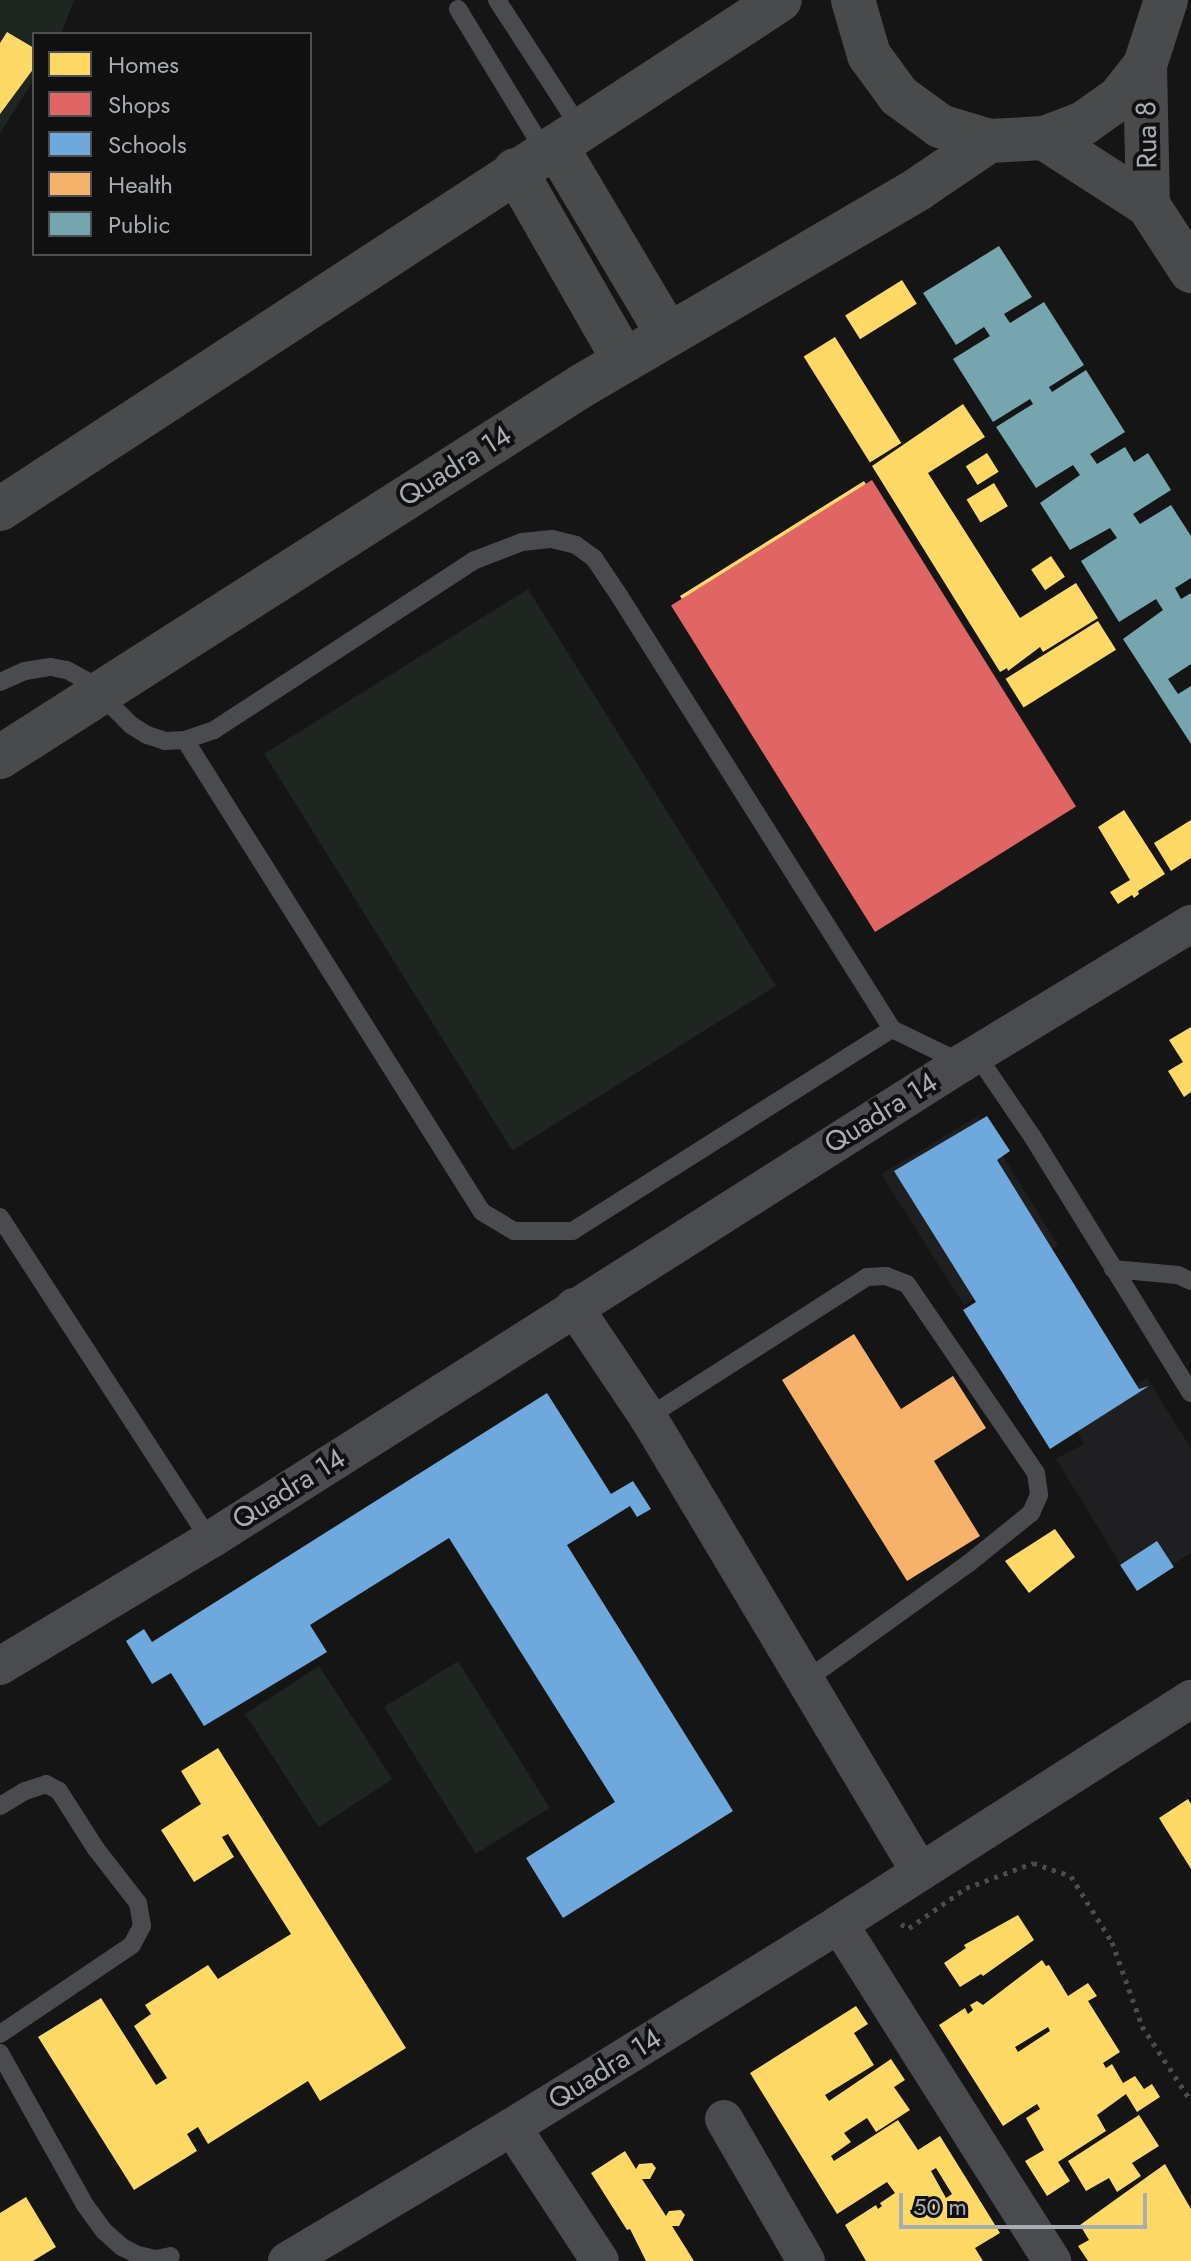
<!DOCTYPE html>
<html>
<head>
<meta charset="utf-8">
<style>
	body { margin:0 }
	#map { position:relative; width:1191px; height:2261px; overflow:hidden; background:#151516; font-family:Jost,sans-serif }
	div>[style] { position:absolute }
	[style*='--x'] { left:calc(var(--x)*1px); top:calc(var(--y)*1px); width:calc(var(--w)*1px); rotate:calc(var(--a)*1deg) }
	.built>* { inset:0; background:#1f1f21 }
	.green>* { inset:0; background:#1f2520; transform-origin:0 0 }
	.homes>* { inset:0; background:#ffd966; transform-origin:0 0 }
	.shops>* { inset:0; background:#e06666; transform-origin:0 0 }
	.schools>* { inset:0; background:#6fa8dc; transform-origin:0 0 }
	.health>* { inset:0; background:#f6b26b }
	.public>* { inset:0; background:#76a5af }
	.path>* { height:5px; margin-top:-2.5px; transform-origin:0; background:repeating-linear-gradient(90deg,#4b4c4e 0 4px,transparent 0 10px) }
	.lane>* { height:18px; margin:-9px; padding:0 9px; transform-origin:9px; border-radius:9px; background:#4a4b4e }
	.street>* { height:38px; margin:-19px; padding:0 19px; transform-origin:19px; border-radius:19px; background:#4a4b4e }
	.secondary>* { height:44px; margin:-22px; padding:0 22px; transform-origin:22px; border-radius:22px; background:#484a4b }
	span { translate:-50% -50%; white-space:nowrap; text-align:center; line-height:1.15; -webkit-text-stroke:8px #101011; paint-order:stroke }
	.street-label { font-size:28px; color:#a8adb4 }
	.legend { position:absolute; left:32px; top:32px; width:280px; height:224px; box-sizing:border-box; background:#101011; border:2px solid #4d4f52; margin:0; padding:10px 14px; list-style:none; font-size:24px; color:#a8adb4 }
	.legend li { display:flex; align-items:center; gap:16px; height:40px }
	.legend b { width:40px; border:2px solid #4d4f52 }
	.scale { position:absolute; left:899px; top:2193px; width:248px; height:36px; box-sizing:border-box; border:4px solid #a8adb4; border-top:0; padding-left:10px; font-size:24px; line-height:28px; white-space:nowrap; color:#a8adb4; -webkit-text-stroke:6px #101011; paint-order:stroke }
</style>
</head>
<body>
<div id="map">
	<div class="built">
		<i style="clip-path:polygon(978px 1116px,1058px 1245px,1049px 1251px,1086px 1416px,1147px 1378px,1191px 1448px,1191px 1553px,1135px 1588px,1056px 1459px,1084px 1444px,996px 1284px,964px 1305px,881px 1174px)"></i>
	</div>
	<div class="green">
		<i style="clip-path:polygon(0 0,74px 0,61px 34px,34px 34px,34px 79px,0 133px)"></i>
		<i style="left:528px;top:589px;width:468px;height:311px;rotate:58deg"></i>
		<i style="left:458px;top:1661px;width:173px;height:87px;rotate:58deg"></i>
		<i style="left:319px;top:1666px;width:135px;height:88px;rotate:57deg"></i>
	</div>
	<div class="homes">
		<i style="clip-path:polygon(7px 32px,34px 48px,34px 68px,0 114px,0 43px)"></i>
		<i style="left:902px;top:280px;width:28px;height:67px;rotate:58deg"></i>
		<i style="left:835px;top:337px;width:125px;height:37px;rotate:58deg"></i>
		<i style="clip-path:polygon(963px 404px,985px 437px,928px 473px,1020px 618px,1076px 583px,1098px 618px,1043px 652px,1040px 647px,1008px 671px,1007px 668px,1000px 672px,872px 466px)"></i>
		<i style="left:987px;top:453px;width:22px;height:25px;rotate:58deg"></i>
		<i style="clip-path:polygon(864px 481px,889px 522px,887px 523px,897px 532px,899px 544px,902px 542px,1057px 790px,874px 906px,718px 657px,721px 655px,713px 649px,708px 635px,705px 637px,680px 596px)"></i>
		<i style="left:994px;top:483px;width:27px;height:32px;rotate:59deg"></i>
		<i style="left:1051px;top:556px;width:25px;height:24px;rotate:56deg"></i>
		<i style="left:1098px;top:621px;width:34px;height:109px;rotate:58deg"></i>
		<i style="clip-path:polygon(1124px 810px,1165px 874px,1138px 891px,1139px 894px,1134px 898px,1132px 895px,1118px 904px,1110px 892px,1130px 880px,1098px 827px)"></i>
		<i style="clip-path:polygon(1191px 820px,1191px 858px,1171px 871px,1154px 843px)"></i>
		<i style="clip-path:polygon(1191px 1027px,1191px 1092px,1184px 1097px,1168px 1071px,1183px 1062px,1169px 1040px)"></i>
		<i style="clip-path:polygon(1055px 1529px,1075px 1557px,1029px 1593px,1005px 1561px)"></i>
		<i style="clip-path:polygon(218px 1748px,406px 2048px,320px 2101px,308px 2081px,208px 2144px,198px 2127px,187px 2134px,197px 2151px,134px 2190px,38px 2037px,101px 1998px,156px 2085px,167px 2078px,134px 2026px,151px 2014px,145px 2005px,208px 1965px,218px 1979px,291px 1934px,228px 1834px,222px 1837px,234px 1857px,194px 1882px,161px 1830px,201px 1804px,181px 1771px)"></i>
		<i style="clip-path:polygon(1188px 1799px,1191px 1804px,1191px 1869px,1159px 1818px)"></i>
		<i style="clip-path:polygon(1018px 1915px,1034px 1940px,983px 1976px,981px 1974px,960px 1987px,944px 1963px,966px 1948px,964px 1945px)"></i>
		<i style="clip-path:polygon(evenodd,1042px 1960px,1046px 1966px,1049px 1965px,1068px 1996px,1088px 1983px,1097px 1996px,1088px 2001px,1120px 2052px,1103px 2063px,1106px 2068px,1112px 2064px,1123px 2083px,1135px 2076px,1144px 2089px,1152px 2084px,1160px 2097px,1137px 2112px,1126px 2094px,1097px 2115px,1106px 2131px,1058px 2162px,1070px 2181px,1047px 2196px,1025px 2161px,1044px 2150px,1026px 2118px,1040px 2109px,1037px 2104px,1003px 2126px,939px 2025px,965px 2008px,968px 2014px,973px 2010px,970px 2005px,977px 2001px,983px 2005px,1042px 1960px,1048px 2027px,1050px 2031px,1018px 2052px,1015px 2047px,1048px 2027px)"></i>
		<i style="clip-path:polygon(evenodd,856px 2006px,868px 2024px,854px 2033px,874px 2065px,825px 2095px,829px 2101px,891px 2059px,905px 2080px,894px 2087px,910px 2110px,876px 2132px,867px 2118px,844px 2133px,851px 2142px,831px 2156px,834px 2161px,898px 2120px,918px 2150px,940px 2136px,1000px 2233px,975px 2248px,983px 2261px,866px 2261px,845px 2225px,876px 2205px,878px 2209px,882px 2206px,880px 2203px,895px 2193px,887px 2182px,837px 2214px,750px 2073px,856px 2006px,936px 2168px,952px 2194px,946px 2198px,931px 2171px,936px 2168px)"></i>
		<i style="clip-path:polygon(1139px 2115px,1159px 2146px,1132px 2163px,1141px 2176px,1117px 2192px,1109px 2178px,1086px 2191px,1068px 2161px)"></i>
		<i style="clip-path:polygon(625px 2151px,636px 2169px,639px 2164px,652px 2163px,656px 2168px,650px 2179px,642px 2179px,666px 2216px,669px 2211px,681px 2210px,685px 2215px,679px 2226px,672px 2226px,694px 2261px,646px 2261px,630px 2229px,627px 2230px,598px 2184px,591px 2173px)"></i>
		<i style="clip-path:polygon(1165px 2164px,1191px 2209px,1191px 2261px,1088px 2261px,1078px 2246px,1089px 2240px,1080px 2225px)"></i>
		<i style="clip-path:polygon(26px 2197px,56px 2247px,33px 2261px,0 2261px,0 2213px)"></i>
	</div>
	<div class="shops">
		<i style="left:872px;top:480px;width:385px;height:237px;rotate:58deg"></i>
	</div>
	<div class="schools">
		<i style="clip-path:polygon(987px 1116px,1010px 1151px,997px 1160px,1139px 1389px,1149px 1386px,1050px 1449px,963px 1310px,976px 1302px,894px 1171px)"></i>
		<i style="clip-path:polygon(547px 1393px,611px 1494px,633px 1481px,651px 1509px,637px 1517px,630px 1506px,567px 1545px,733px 1811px,563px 1918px,526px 1858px,615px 1802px,449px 1538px,310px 1625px,327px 1652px,204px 1726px,171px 1673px,152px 1684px,126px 1641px,144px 1629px,152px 1642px)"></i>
		<i style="left:1157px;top:1541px;width:31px;height:44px;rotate:57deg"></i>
	</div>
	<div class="health">
		<i style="clip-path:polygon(854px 1334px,901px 1409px,953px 1376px,986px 1428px,934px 1461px,980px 1536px,907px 1581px,782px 1380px)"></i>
	</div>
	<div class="public">
		<i style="clip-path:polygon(999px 246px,1032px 297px,1004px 314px,1010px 323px,1044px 302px,1084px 365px,1049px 387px,1052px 392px,1086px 370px,1125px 432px,1090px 454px,1097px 464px,1125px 447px,1134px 462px,1148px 453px,1171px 490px,1133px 514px,1140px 524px,1171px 505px,1191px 536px,1191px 578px,1175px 588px,1181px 599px,1191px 593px,1191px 664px,1168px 679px,1178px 694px,1191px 686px,1191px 744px,1123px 639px,1163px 610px,1156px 599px,1119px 622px,1081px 561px,1117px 538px,1110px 528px,1070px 550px,1040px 503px,1080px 475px,1073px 465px,1036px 488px,996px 427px,1033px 404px,1030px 399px,993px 422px,953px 359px,990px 336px,984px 327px,956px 345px,923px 293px)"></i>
	</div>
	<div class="path">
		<i style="--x:901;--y:1924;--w:9;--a:27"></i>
		<i style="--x:909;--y:1928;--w:70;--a:-35.1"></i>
		<i style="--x:966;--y:1888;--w:72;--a:-20.5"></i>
		<i style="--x:1033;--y:1863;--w:40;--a:18.9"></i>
		<i style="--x:1071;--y:1876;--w:78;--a:58.2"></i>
		<i style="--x:1112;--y:1942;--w:89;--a:70.3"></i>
		<i style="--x:1142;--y:2026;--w:90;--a:56.8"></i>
	</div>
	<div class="lane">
		<i style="--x:497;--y:0;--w:156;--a:57"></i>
		<i style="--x:458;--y:9;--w:167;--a:58.7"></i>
		<i style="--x:0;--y:682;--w:27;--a:-24"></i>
		<i style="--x:25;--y:671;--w:26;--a:-9"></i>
		<i style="--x:51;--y:667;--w:16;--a:11"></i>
		<i style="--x:67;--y:670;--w:23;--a:29"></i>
		<i style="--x:87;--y:681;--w:62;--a:45"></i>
		<i style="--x:131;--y:725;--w:19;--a:32"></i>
		<i style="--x:147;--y:735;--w:19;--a:18"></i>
		<i style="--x:165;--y:741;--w:20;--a:-3"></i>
		<i style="--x:185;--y:740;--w:31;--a:-19"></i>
		<i style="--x:214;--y:730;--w:311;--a:-33.1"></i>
		<i style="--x:475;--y:560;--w:50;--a:-21"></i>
		<i style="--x:522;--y:542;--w:30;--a:-6"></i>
		<i style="--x:552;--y:539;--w:25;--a:14"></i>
		<i style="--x:576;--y:545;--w:22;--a:36"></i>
		<i style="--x:594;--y:558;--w:47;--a:56.3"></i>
		<i style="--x:620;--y:597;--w:510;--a:57.8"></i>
		<i style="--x:892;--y:1029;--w:378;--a:147.7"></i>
		<i style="--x:573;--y:1231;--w:59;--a:180"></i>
		<i style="--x:514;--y:1231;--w:37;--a:-149"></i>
		<i style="--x:482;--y:1212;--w:558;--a:-122.18"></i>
		<i style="--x:892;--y:1029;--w:78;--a:25.9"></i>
		<i style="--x:976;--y:1054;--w:99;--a:55.7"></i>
		<i style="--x:1032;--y:1136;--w:302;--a:58.3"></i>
		<i style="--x:0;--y:1217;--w:385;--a:57"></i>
		<i style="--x:1113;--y:1269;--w:65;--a:5.3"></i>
		<i style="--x:1178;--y:1275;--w:14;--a:25"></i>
		<i style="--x:648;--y:1417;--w:260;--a:-32.6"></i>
		<i style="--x:867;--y:1277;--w:19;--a:-3"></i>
		<i style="--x:886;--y:1276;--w:22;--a:21"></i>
		<i style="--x:907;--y:1284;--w:229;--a:55.7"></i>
		<i style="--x:1036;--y:1473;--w:22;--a:82"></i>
		<i style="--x:1039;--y:1495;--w:20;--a:114"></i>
		<i style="--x:1031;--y:1513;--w:80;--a:141.1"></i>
		<i style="--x:969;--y:1563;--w:201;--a:144.3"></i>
		<i style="--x:0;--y:1806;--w:29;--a:-31"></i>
		<i style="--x:25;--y:1791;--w:22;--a:-18"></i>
		<i style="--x:46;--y:1784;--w:15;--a:28"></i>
		<i style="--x:59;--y:1791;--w:69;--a:57.5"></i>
		<i style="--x:96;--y:1849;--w:68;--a:52.1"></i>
		<i style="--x:138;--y:1903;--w:23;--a:80"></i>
		<i style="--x:142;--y:1926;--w:21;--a:118"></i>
		<i style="--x:132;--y:1945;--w:159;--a:146"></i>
		<i style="--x:0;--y:2053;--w:174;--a:60.8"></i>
		<i style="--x:85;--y:2205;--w:32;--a:54"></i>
		<i style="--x:104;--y:2231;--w:24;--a:42"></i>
		<i style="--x:122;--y:2247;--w:18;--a:27"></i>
		<i style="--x:138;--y:2255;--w:18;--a:13"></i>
		<i style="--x:156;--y:2259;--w:15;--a:-11"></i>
	</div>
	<div class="street">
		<i style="--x:574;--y:1307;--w:133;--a:56.1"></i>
		<i style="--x:648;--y:1417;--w:530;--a:59.13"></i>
		<i style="--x:0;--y:1666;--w:245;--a:-31"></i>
		<i style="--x:210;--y:1540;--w:891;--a:-32.39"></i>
		<i style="--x:962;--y:1063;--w:268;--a:-31.3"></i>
		<i style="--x:839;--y:1924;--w:399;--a:57.7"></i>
		<i style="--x:724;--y:2119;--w:164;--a:60"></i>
		<i style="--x:512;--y:2127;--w:160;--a:56.7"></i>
		<i style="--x:287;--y:2261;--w:262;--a:-30.8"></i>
		<i style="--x:512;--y:2127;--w:385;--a:-31.8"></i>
		<i style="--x:839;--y:1924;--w:418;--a:-32.6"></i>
	</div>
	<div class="secondary">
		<i style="--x:853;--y:0;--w:57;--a:73.8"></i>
		<i style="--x:869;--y:55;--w:51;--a:53.8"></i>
		<i style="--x:899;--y:96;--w:51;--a:36.2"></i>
		<i style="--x:940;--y:126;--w:51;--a:17"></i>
		<i style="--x:989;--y:141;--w:55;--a:-3.1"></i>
		<i style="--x:1044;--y:138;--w:43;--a:-20.6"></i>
		<i style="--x:1084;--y:123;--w:43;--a:-35.5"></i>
		<i style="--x:1119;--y:98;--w:42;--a:-51.8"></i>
		<i style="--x:1145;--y:65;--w:68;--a:-72.1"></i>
		<i style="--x:1145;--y:65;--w:140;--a:88.8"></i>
		<i style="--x:1044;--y:138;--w:124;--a:32.8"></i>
		<i style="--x:1148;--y:205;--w:79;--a:56.9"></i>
		<i style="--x:556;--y:146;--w:217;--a:59.3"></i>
		<i style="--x:515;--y:170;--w:219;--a:60.2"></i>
		<i style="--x:0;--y:509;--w:931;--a:-33.13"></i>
		<i style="--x:0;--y:757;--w:692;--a:-32.54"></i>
		<i style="--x:583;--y:385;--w:388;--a:-30.3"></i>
		<i style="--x:918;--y:189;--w:86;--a:-34.1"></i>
	</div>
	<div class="street-label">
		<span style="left:1147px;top:135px;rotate:-91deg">Rua 8</span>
		<span style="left:455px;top:466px;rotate:-32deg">Quadra 14</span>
		<span style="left:881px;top:1113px;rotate:-32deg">Quadra 14</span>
		<span style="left:289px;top:1489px;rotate:-32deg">Quadra 14</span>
		<span style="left:605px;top:2069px;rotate:-32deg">Quadra 14</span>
	</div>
	<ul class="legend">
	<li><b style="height:22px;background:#ffd966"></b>Homes</li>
	<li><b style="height:22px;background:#e06666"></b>Shops</li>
	<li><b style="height:22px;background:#6fa8dc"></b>Schools</li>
	<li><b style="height:22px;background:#f6b26b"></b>Health</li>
	<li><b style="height:22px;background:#76a5af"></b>Public</li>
	</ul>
	<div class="scale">50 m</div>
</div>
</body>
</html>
